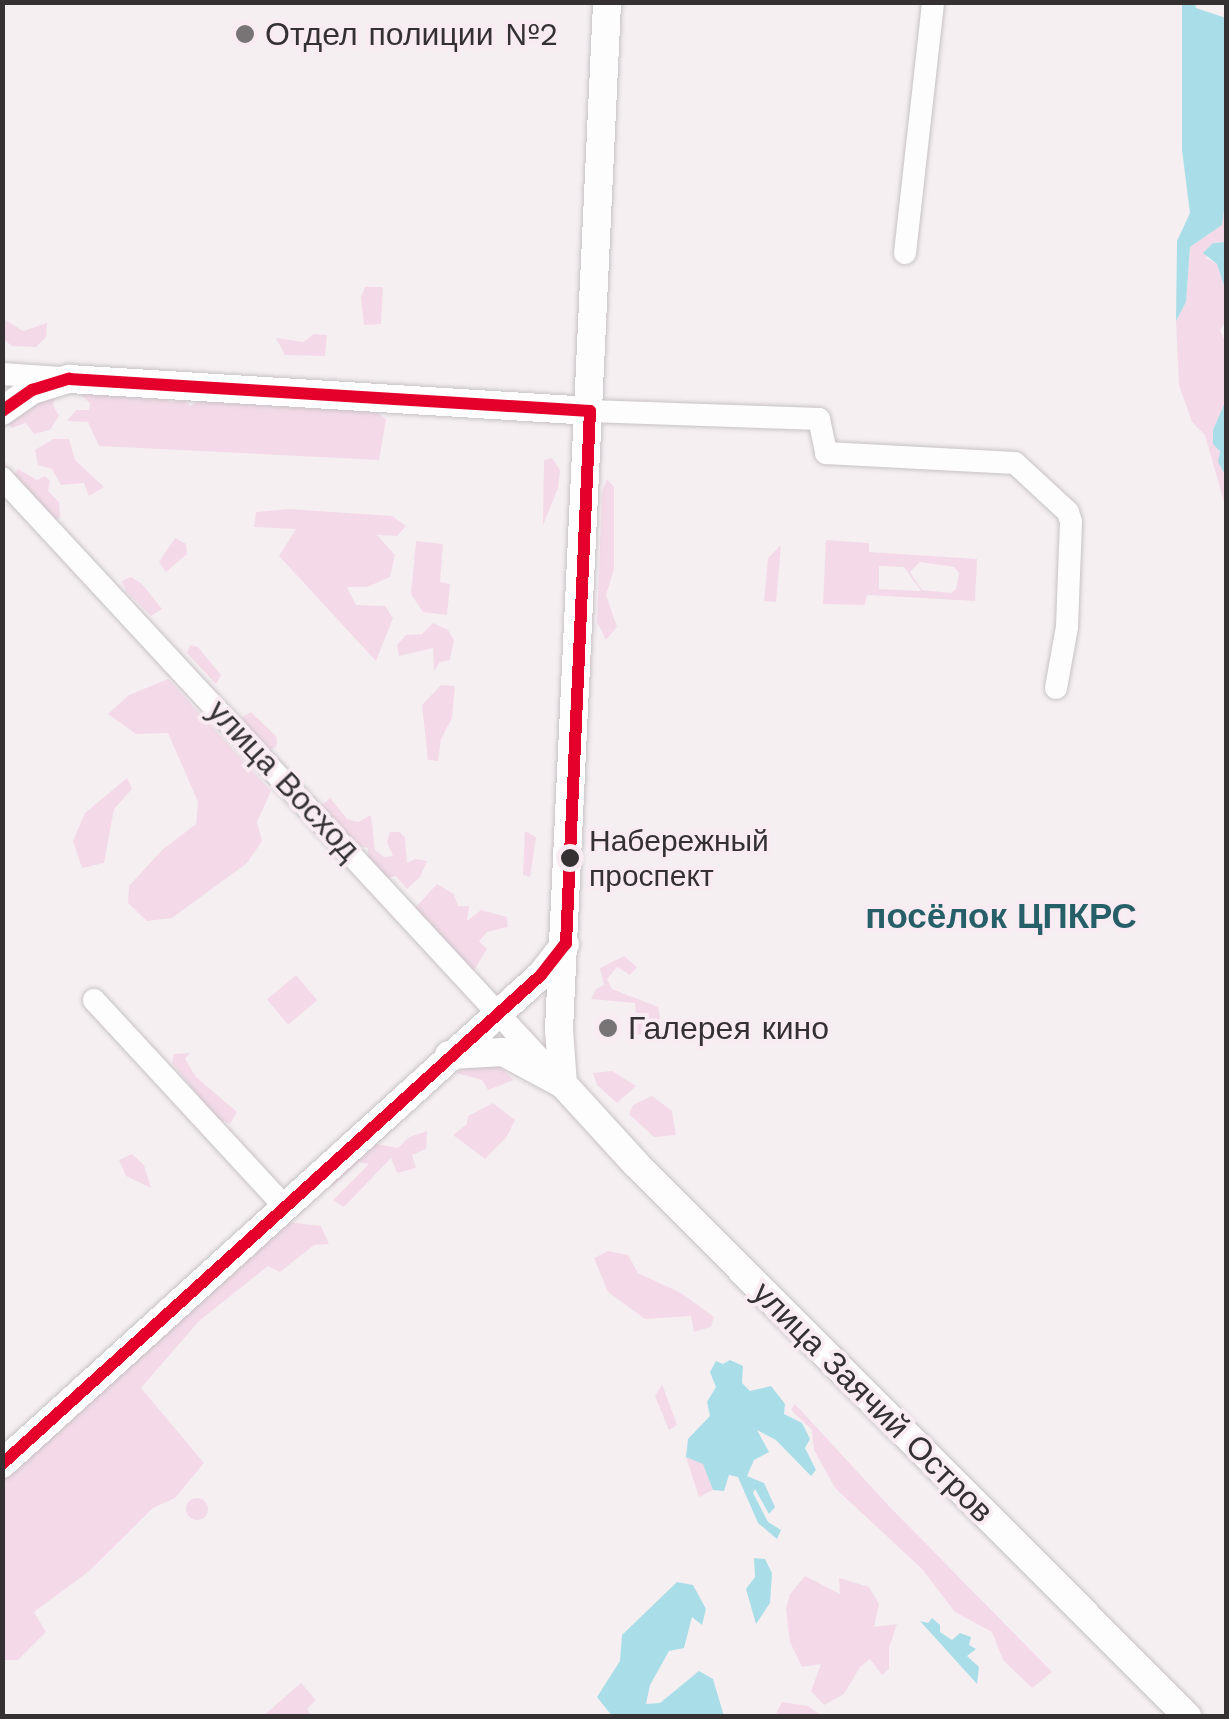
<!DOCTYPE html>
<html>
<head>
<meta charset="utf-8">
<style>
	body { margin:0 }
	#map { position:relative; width:1229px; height:1719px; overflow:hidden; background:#f5eff2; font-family:"Work Sans",sans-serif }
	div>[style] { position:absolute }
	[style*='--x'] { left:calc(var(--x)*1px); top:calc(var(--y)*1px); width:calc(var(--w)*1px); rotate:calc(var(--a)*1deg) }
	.green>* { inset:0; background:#f4dae8; transform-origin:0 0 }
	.round { border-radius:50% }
	.water>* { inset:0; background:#a9dee8 }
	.roads { filter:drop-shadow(0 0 2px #c7c2c4) drop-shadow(0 0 2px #c7c2c4) }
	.minor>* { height:22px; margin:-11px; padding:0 11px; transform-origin:11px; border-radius:11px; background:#fefdfd }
	.major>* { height:28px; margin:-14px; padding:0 14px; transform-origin:14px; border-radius:14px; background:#fefdfd }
	.bus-1>* { height:12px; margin:-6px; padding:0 6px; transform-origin:6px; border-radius:6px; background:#e4002b }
	.dots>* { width:28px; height:28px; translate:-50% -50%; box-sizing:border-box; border:5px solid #f8ecf2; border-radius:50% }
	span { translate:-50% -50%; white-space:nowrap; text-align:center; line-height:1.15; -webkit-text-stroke:8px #f8ecf2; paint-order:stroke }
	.bus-label { font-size:30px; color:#353032 }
	.left { translate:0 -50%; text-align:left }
	.poi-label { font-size:32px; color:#353032 }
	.street-label { font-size:32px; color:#353032 }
	.neighbourhood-label { font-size:35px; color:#275f69; font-weight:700 }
	.frame { position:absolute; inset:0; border:5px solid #353032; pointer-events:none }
</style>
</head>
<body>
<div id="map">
	<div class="green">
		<i style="clip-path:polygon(1226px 197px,1226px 242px,1213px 243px,1206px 258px,1217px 264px,1226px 292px,1226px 322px,1220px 330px,1226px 343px,1226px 400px,1213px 430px,1226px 476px,1226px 509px,1205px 435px,1192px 422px,1179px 385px,1176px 321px,1186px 302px,1190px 247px,1222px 225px)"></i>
		<i style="clip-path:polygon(365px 287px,383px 287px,381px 324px,364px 325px,361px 297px)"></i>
		<i style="clip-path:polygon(2px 318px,23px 331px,47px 323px,46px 337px,36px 347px,12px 346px,3px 339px)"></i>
		<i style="clip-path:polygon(314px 334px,327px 335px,325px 356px,285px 355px,276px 338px,303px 342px)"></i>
		<i style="clip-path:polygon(88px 391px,162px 395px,169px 402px,185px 401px,190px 406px,200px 401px,334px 405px,373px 410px,386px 419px,379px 460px,99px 446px,88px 422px,67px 421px,76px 410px,89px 410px,90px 403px,81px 395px)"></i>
		<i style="clip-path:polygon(40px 393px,55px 397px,53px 405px,59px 416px,50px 430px,34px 434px,26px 423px,12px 428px,6px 421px)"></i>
		<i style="clip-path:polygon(53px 439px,69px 439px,75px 460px,104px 487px,89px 496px,84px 483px,61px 485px,52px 469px,38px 465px,35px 450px)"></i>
		<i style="clip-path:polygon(552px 458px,560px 470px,558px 488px,543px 525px,544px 460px)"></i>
		<i style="clip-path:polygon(18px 469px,37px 480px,45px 476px,50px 481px,48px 491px,59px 502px,60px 517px,54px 521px,14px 475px)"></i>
		<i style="clip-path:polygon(607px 479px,614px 487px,614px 569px,606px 595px,617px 627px,606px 640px,597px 622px,602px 491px)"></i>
		<i style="clip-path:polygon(289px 509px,392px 516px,406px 526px,397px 536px,377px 535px,395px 555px,390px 577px,367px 587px,347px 587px,356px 605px,385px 606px,393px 618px,376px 661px,279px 556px,296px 529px,254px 527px,256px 512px)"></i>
		<i style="clip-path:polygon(175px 538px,186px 544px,187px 554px,166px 572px,159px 562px)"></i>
		<i style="clip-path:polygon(evenodd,826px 540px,869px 543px,869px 552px,977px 559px,975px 601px,867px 595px,865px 605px,823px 604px,826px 540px,920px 562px,954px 567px,959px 573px,956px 589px,951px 593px,922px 590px,910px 572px,920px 562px,826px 540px,879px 566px,904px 567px,921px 591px,879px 589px,879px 566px)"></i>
		<i style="clip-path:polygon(416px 541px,443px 544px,440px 582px,450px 584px,447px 615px,423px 612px,411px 594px)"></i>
		<i style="clip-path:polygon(781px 545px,776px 602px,764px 601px,768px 558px)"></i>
		<i style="clip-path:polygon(131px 577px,142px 584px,162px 609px,151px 616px,126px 591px,122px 581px)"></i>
		<i style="clip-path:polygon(433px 623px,448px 630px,454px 640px,450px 660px,440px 662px,434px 671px,433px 648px,399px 656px,397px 645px,406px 635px,422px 634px)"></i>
		<i style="clip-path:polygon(190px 645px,198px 647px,221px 675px,216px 684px,187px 653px)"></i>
		<i style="clip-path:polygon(168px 679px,271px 791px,257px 822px,262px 841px,247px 863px,172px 918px,147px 921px,128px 903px,129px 886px,162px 850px,196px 824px,198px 802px,168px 733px,136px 734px,108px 714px,129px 695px)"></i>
		<i style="clip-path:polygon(441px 685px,455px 686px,452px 718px,441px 739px,438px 761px,428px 760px,422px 705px)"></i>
		<i style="clip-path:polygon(251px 712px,276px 736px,277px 746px,271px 750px,264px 750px,242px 717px)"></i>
		<i style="clip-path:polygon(127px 778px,132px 789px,114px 809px,104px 863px,82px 868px,73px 841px,85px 813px)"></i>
		<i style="clip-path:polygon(330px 798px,347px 819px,358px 822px,371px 815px,375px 850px,384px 857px,393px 856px,387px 842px,390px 832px,400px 832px,405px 838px,407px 863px,416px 859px,427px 861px,420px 877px,407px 889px,396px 876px,385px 878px,368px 859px,368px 848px,356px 845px,319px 808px)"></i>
		<i style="clip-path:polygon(525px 831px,536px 837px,530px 877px,523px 875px)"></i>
		<i style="clip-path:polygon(437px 884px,454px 894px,458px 906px,469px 906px,467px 921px,481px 910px,507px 917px,508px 927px,487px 932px,479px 941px,487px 949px,473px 972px,414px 909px)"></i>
		<i style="clip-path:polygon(624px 956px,637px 967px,630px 975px,617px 967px,607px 979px,612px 989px,658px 1007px,660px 1018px,647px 1035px,637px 1034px,635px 1003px,591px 999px,596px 989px,604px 985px,600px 968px)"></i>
		<i style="left:296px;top:975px;width:33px;height:38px;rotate:50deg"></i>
		<i style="clip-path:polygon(190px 1053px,185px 1059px,196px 1077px,237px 1112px,230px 1124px,216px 1117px,172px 1063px,174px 1054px)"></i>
		<i style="clip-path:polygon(472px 1065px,498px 1065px,514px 1080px,488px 1090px,482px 1080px,456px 1073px)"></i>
		<i style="clip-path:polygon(612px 1071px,636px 1086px,617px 1103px,597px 1085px,593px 1073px)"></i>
		<i style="clip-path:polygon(652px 1096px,672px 1111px,676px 1135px,654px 1137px,629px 1114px,633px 1105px)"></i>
		<i style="clip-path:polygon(493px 1103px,515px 1120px,506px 1138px,485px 1159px,453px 1135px,467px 1124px,468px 1116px)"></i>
		<i style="clip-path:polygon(427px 1131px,426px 1149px,412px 1155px,416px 1168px,397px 1173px,391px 1158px,344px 1207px,333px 1200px,369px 1164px,359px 1162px,332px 1187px,330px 1181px,371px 1143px,398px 1148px,409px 1137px)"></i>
		<i style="clip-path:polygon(132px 1154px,144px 1165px,151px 1188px,126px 1176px,119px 1160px)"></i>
		<i style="clip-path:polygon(288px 1222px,321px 1226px,329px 1244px,314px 1245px,280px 1272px,268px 1266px,199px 1321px,141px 1388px,204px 1463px,175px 1498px,153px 1508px,88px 1572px,34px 1612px,46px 1632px,18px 1660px,3px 1660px,3px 1480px,210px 1283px,228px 1278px,239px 1262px,255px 1256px,266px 1237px)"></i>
		<i style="clip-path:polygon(608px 1251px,628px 1255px,638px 1273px,681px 1293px,714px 1317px,711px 1327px,694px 1332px,691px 1316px,645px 1319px,608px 1292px,594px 1258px)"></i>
		<i style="clip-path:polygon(662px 1384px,677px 1425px,669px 1430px,655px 1396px)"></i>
		<i style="clip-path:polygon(795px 1404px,889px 1506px,1052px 1672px,1032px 1688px,1003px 1660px,992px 1632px,955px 1612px,922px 1569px,835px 1488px,814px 1450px,812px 1430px,791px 1410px)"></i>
		<i style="clip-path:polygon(686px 1457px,703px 1463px,713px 1490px,699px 1497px)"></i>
		<i class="round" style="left:186px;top:1498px;width:22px;height:22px"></i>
		<i style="clip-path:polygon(805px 1576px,840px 1594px,839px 1578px,869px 1587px,879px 1604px,874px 1627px,897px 1624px,889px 1648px,889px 1669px,882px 1675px,870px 1659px,860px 1667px,844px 1694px,824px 1705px,811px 1691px,821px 1664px,802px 1667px,790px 1642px,786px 1609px,790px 1594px)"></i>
		<i style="clip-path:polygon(301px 1683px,316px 1700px,307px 1709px,312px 1716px,263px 1716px)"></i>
		<i style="clip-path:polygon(782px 1702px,808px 1706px,822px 1716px,775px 1716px)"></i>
	</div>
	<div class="water">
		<i style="clip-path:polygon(1182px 3px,1195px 3px,1196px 8px,1226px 18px,1226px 197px,1222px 225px,1190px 247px,1186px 302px,1176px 321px,1177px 241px,1190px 213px,1182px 150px)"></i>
		<i style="clip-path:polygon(1226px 242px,1226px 292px,1217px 264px,1203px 253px,1213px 243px)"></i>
		<i style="clip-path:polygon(1226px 400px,1226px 476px,1218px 462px,1220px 451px,1213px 444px,1213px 430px)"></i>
		<i style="clip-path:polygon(730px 1360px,743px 1366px,742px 1383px,750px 1391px,771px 1386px,785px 1404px,784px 1414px,802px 1423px,810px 1439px,805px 1448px,816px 1470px,811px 1476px,776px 1440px,757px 1430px,769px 1452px,754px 1460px,747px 1476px,764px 1483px,775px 1507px,769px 1514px,755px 1489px,753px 1493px,768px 1522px,781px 1530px,777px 1539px,758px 1523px,738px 1477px,729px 1475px,724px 1491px,713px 1490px,703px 1464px,686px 1457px,688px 1439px,710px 1416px,707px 1402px,716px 1387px,710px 1372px,716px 1361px,723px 1364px)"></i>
		<i style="clip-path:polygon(754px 1558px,765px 1559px,772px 1573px,770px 1603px,756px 1624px,746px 1589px,755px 1577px)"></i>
		<i style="clip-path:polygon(677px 1582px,693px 1585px,706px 1609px,702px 1625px,692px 1617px,684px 1648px,669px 1651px,650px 1685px,646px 1704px,660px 1703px,699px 1671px,713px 1679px,724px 1716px,612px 1716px,597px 1697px,620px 1661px,622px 1635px)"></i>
		<i style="clip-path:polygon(932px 1618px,940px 1625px,940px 1632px,952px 1640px,960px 1633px,971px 1637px,969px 1645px,976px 1649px,967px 1656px,979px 1667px,977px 1684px,920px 1621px,928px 1623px)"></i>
	</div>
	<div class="roads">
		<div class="minor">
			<i style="--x:905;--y:253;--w:253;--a:-83.6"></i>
			<i style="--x:2;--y:374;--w:59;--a:3.9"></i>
			<i style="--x:590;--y:411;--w:229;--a:2"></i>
			<i style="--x:819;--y:419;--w:35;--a:78"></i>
			<i style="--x:826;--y:453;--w:189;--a:3"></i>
			<i style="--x:1015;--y:463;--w:72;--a:42.8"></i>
			<i style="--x:1068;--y:512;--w:10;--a:73"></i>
			<i style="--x:1071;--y:522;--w:105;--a:92.2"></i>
			<i style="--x:1067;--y:627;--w:62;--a:100.2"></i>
			<i style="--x:2;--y:478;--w:812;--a:47.19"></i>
			<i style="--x:94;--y:1000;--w:282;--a:47.3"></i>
		</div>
		<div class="major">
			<i style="--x:2;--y:411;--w:37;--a:-35"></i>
			<i style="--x:32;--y:390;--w:39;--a:-17"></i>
			<i style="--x:69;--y:379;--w:522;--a:3.51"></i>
			<i style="--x:449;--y:1055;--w:54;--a:-3.2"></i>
			<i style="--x:503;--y:1052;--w:68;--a:28.1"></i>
			<i style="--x:563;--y:1084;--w:108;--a:47.6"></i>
			<i style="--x:636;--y:1164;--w:780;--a:45.05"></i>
			<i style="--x:563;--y:1084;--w:55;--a:-94.2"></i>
			<i style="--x:559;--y:1029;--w:1028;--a:-87.32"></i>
			<i style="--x:2;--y:1464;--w:728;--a:-42.22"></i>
			<i style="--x:541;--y:975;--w:39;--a:-52"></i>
		</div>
	</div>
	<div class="bus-1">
		<i style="--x:2;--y:411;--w:37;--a:-35"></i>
		<i style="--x:32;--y:390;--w:39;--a:-17"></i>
		<i style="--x:69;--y:379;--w:522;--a:3.51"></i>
		<i style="--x:590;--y:411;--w:533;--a:92.58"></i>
		<i style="--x:566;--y:943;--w:41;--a:128"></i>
		<i style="--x:541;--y:975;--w:728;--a:137.78"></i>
	</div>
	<div class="dots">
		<i style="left:245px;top:34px;background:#787375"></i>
		<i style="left:570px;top:858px;background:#353032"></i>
		<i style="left:608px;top:1028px;background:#787375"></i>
	</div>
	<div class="bus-label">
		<span class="left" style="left:589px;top:858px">Набережный<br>проспект</span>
	</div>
	<div class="poi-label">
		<span class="left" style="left:265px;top:34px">Отдел полиции №2</span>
		<span class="left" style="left:628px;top:1028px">Галерея кино</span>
	</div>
	<div class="street-label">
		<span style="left:284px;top:780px;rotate:47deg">улица Восход</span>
		<span style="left:873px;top:1402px;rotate:45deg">улица Заячий Остров</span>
	</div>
	<div class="neighbourhood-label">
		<span style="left:1001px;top:916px">посёлок ЦПКРС</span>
	</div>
	<div class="frame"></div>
</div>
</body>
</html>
